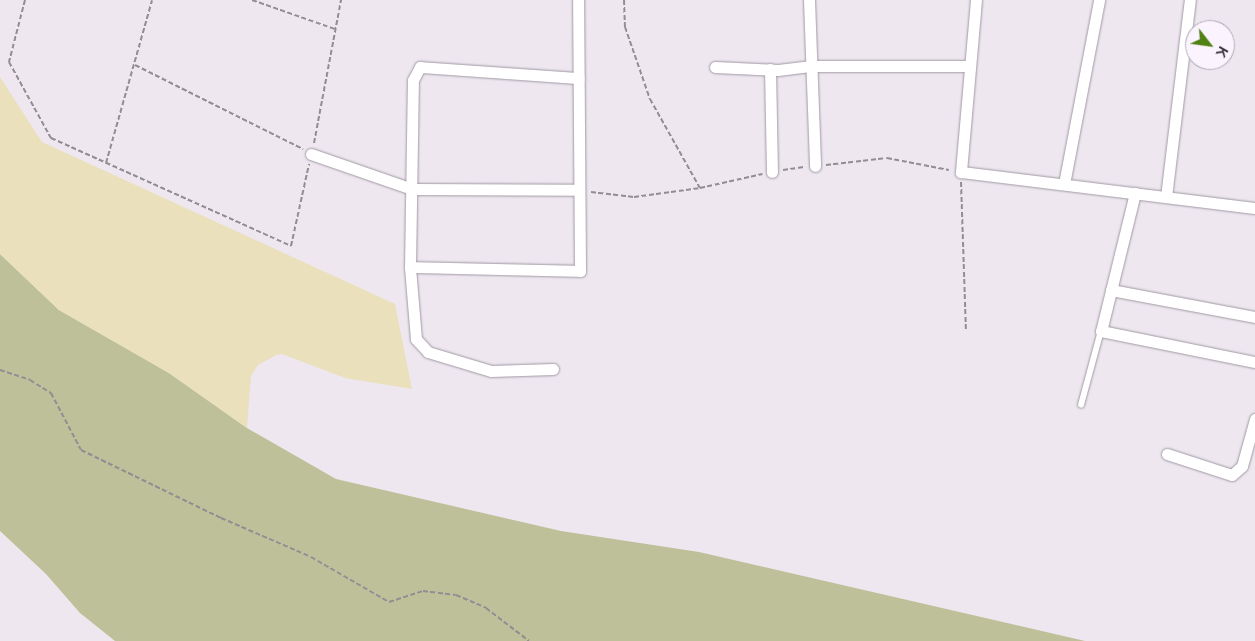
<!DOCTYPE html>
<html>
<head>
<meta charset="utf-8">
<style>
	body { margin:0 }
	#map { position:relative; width:1255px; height:641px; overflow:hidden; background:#eee7f0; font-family:Helvetica,sans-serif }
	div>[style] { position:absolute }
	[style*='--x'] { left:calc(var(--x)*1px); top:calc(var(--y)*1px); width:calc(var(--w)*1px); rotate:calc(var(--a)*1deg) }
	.green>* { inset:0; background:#bdc098 }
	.sand>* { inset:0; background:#eae0bb }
	.path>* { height:2px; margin-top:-1px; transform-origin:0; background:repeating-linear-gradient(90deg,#928d93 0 5px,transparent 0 7.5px) }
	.roads { filter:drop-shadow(0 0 1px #a099a2) drop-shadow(0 0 1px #a099a2) }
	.lane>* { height:5.5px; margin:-2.75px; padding:0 2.75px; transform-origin:2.75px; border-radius:2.75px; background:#fff }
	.street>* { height:11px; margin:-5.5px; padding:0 5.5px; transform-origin:5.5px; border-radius:5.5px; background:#fff }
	span { translate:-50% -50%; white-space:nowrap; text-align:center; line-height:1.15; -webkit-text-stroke:5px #fbf4fe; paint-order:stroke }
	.north { position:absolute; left:1185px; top:20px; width:50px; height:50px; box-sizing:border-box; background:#fbf4fe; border:1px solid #aea9b0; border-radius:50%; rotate:120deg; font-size:14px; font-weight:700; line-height:20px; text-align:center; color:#3b383c }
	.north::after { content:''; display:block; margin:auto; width:18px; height:22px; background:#508113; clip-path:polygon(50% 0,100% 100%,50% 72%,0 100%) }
</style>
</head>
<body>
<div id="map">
	<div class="green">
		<i style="clip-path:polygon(0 254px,59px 310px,169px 373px,247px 428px,336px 479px,561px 531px,699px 552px,1085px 641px,115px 641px,80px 613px,46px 574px,0 531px)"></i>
	</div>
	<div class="sand">
		<i style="clip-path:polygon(0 77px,42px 142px,395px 304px,412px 389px,345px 378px,282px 354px,276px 355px,258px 365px,251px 376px,247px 428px,169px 373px,59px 310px,0 254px)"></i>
	</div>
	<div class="path">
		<i style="--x:25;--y:0;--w:64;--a:104.5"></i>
		<i style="--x:9;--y:62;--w:87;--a:61.1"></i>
		<i style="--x:51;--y:138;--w:263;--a:24.2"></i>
		<i style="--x:291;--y:246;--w:84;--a:-77.6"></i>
		<i style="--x:252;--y:0;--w:88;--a:19.3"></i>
		<i style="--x:624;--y:0;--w:27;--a:88"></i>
		<i style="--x:625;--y:27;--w:76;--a:70.9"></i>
		<i style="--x:650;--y:99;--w:102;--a:60.7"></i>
		<i style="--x:135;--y:65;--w:188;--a:26.6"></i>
		<i style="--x:314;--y:143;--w:146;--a:-79.3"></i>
		<i style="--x:106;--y:163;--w:169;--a:-74.2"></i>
		<i style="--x:826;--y:165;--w:61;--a:-6.5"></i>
		<i style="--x:887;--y:158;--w:63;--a:11"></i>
		<i style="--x:783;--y:170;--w:21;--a:-8"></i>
		<i style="--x:961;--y:182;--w:147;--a:88.1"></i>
		<i style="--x:591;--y:192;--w:43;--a:6.6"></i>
		<i style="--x:634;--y:197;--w:67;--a:-7.8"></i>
		<i style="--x:700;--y:188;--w:64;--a:-12.7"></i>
		<i style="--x:0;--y:370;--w:32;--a:18"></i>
		<i style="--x:30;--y:380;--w:25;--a:32"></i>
		<i style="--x:51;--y:393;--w:64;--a:62.2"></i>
		<i style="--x:81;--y:450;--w:156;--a:25.9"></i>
		<i style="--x:221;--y:518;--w:98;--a:23.4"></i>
		<i style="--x:311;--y:557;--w:90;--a:30"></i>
		<i style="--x:389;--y:602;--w:36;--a:-18"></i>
		<i style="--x:423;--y:591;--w:33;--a:7"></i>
		<i style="--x:456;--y:595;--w:33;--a:23"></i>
		<i style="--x:486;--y:608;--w:54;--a:37.5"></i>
	</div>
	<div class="roads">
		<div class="lane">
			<i style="--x:1081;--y:405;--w:77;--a:-74.9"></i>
		</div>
		<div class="street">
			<i style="--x:809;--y:0;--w:166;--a:87.9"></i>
			<i style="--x:976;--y:0;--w:173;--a:95"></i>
			<i style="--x:961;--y:172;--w:296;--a:7"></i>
			<i style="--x:715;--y:67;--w:63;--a:2.7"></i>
			<i style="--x:778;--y:70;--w:34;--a:-7"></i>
			<i style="--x:812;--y:66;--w:158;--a:0"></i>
			<i style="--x:770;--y:69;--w:103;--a:88.9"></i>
			<i style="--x:311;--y:154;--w:107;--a:19.1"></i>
			<i style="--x:412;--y:189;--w:167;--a:0.3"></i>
			<i style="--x:1064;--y:184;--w:187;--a:-79.2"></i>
			<i style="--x:1135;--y:193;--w:142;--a:103.8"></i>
			<i style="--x:1101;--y:331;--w:157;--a:11.4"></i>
			<i style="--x:1166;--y:197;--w:198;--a:-83.1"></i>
			<i style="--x:410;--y:267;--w:170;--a:1.3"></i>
			<i style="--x:580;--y:271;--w:271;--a:-90.4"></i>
			<i style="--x:1111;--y:290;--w:147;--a:10.6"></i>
			<i style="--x:553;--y:369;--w:62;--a:178.2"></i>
			<i style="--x:491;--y:371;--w:66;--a:-163.2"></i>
			<i style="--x:428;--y:352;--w:18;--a:-133"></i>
			<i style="--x:416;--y:339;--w:72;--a:-94.8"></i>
			<i style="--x:410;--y:267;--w:187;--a:-89.1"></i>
			<i style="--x:413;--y:80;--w:15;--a:-62"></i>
			<i style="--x:420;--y:67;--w:159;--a:4"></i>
			<i style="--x:1167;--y:454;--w:68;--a:17.9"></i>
			<i style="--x:1232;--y:475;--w:13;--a:-42"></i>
			<i style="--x:1242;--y:466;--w:49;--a:-74.5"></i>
		</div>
	</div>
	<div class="north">K</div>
</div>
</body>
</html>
